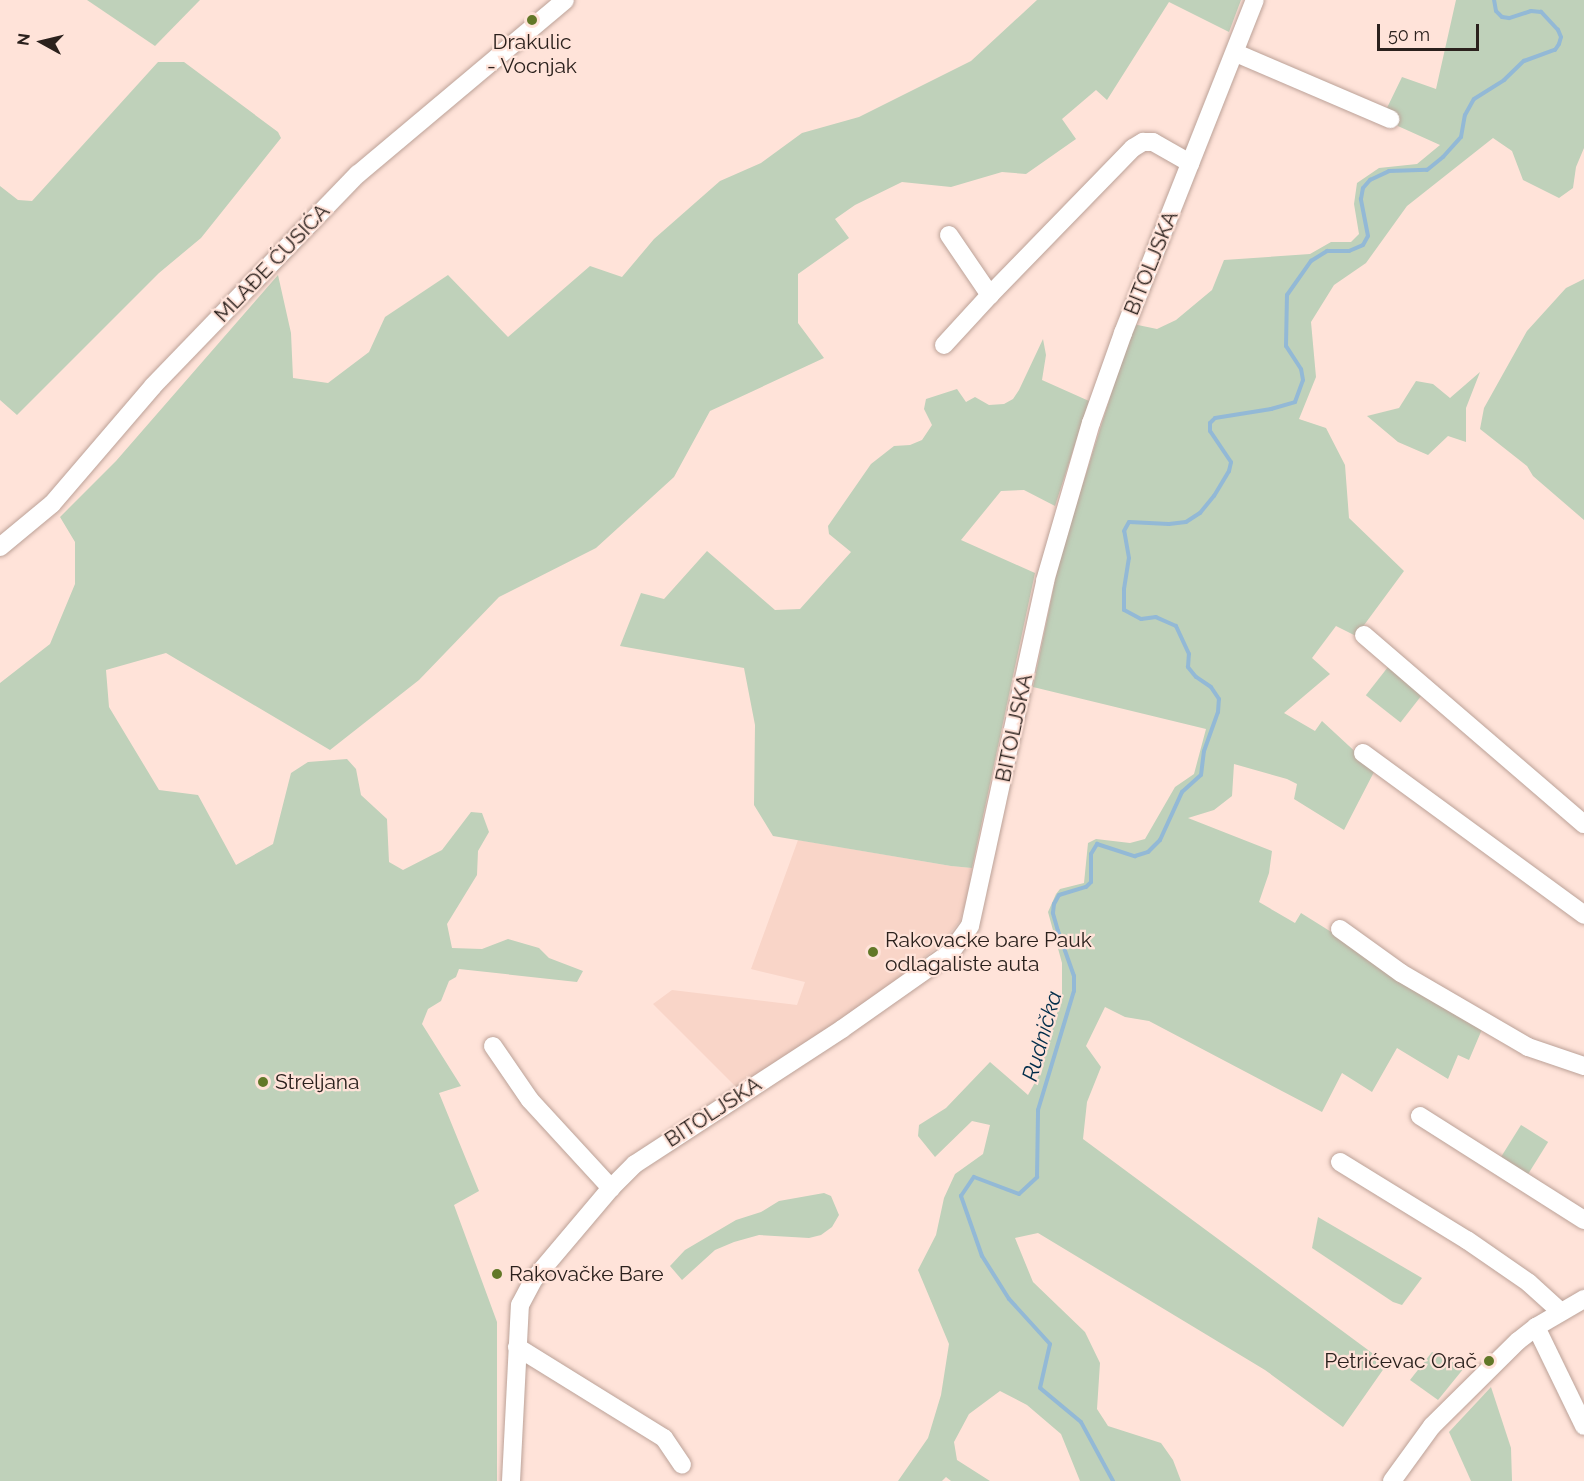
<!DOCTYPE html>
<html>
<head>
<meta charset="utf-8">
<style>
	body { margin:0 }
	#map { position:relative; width:1584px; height:1481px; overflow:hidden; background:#ffe3d9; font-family:Raleway,sans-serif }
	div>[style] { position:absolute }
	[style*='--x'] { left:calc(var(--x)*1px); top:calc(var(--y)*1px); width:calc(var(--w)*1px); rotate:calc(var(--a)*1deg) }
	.built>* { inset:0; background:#f9d5c8 }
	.green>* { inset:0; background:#bfd1ba; transform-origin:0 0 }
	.stream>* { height:4px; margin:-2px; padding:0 2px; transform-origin:2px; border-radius:2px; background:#93b9d6 }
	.roads { filter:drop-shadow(0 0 2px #bca298) drop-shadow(0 0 2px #bca298) }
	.minor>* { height:18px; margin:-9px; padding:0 9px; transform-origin:9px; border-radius:9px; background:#fff }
	.dots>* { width:16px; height:16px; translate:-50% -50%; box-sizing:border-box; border:3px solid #ffe3d9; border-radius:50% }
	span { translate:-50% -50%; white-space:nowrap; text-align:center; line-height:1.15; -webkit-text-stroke:4.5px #ffe3d9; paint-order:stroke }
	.poi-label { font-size:21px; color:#2b211d }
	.left { translate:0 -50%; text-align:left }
	.right { translate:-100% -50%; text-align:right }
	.street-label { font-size:21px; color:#2b211d }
	.water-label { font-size:22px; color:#002d4a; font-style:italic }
	.north { position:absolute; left:12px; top:12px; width:60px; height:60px; -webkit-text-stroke:4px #ffe3d9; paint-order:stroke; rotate:278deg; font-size:16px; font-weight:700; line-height:24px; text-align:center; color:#2b211d }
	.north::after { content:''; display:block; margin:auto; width:21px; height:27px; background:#2b211d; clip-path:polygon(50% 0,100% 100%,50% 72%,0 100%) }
	.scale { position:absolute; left:1377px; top:24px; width:102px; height:27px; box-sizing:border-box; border:3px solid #2b211d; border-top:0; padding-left:8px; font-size:18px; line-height:21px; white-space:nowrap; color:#2b211d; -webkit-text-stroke:4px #ffe3d9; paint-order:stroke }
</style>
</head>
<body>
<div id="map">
	<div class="built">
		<i style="clip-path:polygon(798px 840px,951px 866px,972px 868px,967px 898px,960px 921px,940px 945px,851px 1016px,741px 1092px,653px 1004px,672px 990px,797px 1005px,805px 982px,751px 969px)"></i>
	</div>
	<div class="green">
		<i style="clip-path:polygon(87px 0,200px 0,155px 46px)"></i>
		<i style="clip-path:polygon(1037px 0,1241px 0,1229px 32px,1169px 2px,1107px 100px,1096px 90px,1062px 119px,1076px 139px,1026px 174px,1002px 172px,951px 187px,902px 182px,855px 205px,835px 219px,849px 238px,798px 274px,798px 323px,824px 358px,710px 411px,674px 477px,596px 548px,499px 597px,419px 680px,330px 750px,166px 653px,106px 670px,109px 707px,159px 790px,198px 795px,236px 865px,273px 844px,291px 773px,308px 762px,347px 759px,356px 769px,361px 795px,387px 819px,389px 862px,403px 870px,442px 850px,471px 812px,482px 813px,489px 832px,478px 851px,477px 875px,447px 924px,452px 948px,482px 949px,508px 939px,539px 948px,549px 958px,583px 971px,577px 982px,459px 969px,456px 977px,449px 981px,441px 1001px,428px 1009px,422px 1024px,461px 1086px,439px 1093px,479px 1191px,454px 1205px,497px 1322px,497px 1481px,0 1481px,0 683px,50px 644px,75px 584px,75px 542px,60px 517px,116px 461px,278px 275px,291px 333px,293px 378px,328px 383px,369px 352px,385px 317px,448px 275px,508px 337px,590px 266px,622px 277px,654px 239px,720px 181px,761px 163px,802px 133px,859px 117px,971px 61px)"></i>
		<i style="clip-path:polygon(1456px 0,1584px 0,1584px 148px,1576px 167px,1573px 188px,1559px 198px,1523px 180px,1512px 151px,1493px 138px,1407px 206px,1366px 263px,1334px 285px,1311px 322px,1316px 377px,1299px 419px,1326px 428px,1345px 465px,1349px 518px,1404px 571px,1356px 636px,1336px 626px,1312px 658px,1330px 674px,1284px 713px,1315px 731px,1322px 721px,1375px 770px,1344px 830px,1294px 799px,1297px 784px,1287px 779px,1234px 764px,1232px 796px,1214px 810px,1188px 818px,1272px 851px,1269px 873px,1259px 902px,1295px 923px,1301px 913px,1483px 1027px,1469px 1060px,1458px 1055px,1448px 1079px,1397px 1048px,1372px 1092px,1342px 1073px,1322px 1112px,1149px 1021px,1125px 1017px,1105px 1007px,1086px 1046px,1101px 1067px,1087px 1102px,1083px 1139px,1387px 1364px,1343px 1427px,1265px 1370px,1038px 1233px,1015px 1238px,1033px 1282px,1085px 1332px,1100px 1363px,1097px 1409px,1108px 1426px,1161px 1443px,1173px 1460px,1181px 1481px,1080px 1481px,1061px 1434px,1027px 1405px,1000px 1391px,969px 1414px,954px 1442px,957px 1460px,990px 1481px,951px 1481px,946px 1477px,942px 1481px,898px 1481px,928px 1438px,941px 1395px,949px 1344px,918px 1270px,936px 1235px,944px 1198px,955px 1174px,983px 1154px,990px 1125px,972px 1121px,935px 1157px,918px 1136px,919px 1125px,946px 1108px,990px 1062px,1028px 1095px,1038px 1077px,1062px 997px,1062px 963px,1048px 912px,1056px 894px,1060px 889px,1084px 883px,1088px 843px,1096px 839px,1130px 843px,1145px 839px,1175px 787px,1194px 774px,1206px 729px,1033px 687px,1060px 557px,1133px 324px,1157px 329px,1176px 320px,1212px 290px,1224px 260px,1310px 254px,1331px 242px,1351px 242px,1359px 234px,1354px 204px,1357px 183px,1379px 168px,1417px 164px,1440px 145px,1389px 122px,1385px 112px,1402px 77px,1436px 89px)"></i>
		<i style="clip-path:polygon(158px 62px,184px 62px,278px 132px,281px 138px,201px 238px,159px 273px,17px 415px,0 400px,0 186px,18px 200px,32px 201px)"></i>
		<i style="clip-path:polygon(1584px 279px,1584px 520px,1533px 476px,1527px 466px,1480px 429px,1484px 408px,1527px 331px,1566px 288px)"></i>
		<i style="clip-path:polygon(1043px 339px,1046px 355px,1042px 380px,1089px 401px,1055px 506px,1024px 490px,1001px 491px,961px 540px,1035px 573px,972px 868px,951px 866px,773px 836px,754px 805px,755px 725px,744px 668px,620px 646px,641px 593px,664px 599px,707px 551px,775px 610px,800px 609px,851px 552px,829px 534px,828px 526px,871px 464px,894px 446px,910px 445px,922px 440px,932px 425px,924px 409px,926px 399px,957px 389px,966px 402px,975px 397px,989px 405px,1004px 404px,1013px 399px,1019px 390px)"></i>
		<i style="clip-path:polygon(1480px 372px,1466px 408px,1466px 442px,1448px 436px,1428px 455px,1398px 442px,1367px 416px,1399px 408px,1416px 381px,1433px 384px,1450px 398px)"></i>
		<i style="left:1388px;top:667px;width:44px;height:36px;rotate:38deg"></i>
		<i style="left:1521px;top:1125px;width:32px;height:41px;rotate:32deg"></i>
		<i style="clip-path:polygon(824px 1193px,831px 1196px,839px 1215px,832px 1227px,821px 1235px,809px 1238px,759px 1235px,734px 1242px,715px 1250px,682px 1280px,670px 1266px,685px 1250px,736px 1220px,761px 1212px,779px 1201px)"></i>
		<i style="clip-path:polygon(1318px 1217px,1422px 1278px,1402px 1305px,1393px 1302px,1312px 1248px)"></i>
		<i style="clip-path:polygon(1432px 1352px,1464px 1368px,1438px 1400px,1410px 1380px)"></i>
		<i style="clip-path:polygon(1491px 1387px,1511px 1448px,1512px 1481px,1471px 1481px,1449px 1432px)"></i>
	</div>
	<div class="stream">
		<i style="--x:1113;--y:1481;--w:67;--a:-118.5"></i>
		<i style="--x:1081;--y:1422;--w:53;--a:-140.3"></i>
		<i style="--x:1040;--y:1388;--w:45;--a:-77.2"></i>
		<i style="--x:1050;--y:1344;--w:61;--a:-132.3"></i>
		<i style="--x:1009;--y:1299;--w:51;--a:-122.1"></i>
		<i style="--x:982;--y:1256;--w:64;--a:-109.3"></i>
		<i style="--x:961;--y:1196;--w:23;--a:-56"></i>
		<i style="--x:974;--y:1177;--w:48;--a:20.7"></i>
		<i style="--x:1019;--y:1194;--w:25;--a:-43"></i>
		<i style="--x:1037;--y:1177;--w:67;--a:-89.1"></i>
		<i style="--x:1038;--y:1110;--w:124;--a:-73.2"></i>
		<i style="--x:1074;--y:991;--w:15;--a:-90"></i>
		<i style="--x:1074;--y:976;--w:48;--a:-109.6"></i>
		<i style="--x:1058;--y:931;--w:19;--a:-106"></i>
		<i style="--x:1053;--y:913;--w:9;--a:-84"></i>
		<i style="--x:1054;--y:904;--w:10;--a:-61"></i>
		<i style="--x:1059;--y:895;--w:28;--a:-17"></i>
		<i style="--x:1086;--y:887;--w:7;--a:-45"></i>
		<i style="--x:1091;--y:882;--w:28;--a:-90"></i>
		<i style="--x:1091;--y:854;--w:12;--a:-59"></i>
		<i style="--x:1097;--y:844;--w:40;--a:18"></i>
		<i style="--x:1135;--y:856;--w:14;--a:-17"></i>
		<i style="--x:1148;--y:852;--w:17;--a:-45"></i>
		<i style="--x:1160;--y:840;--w:53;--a:-65.4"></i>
		<i style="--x:1182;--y:792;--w:25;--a:-42"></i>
		<i style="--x:1201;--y:775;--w:24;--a:-83"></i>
		<i style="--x:1204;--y:751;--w:41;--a:-70.3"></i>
		<i style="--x:1218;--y:712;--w:13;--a:-86"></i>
		<i style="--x:1219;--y:699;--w:14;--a:-124"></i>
		<i style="--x:1211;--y:687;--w:18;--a:-146"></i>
		<i style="--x:1196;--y:677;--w:13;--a:-129"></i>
		<i style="--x:1188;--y:667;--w:13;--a:-86"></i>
		<i style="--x:1189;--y:654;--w:31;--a:-115"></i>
		<i style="--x:1176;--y:626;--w:22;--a:-156"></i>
		<i style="--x:1156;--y:617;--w:15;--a:172"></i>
		<i style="--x:1141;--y:619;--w:19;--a:-152"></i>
		<i style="--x:1124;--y:610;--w:21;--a:-90"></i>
		<i style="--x:1124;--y:589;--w:31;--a:-81"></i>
		<i style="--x:1129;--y:558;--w:27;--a:-100"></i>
		<i style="--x:1124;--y:531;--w:10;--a:-61"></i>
		<i style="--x:1129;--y:522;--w:40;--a:2.9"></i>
		<i style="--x:1169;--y:524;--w:17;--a:-7"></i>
		<i style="--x:1186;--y:522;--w:17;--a:-33"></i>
		<i style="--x:1200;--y:513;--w:22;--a:-51"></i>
		<i style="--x:1214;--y:496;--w:29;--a:-59"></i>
		<i style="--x:1229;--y:471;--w:9;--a:-77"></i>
		<i style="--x:1231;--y:462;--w:37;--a:-124"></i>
		<i style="--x:1210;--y:431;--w:8;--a:-90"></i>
		<i style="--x:1210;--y:423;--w:7;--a:-45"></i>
		<i style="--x:1215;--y:418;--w:57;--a:-9.1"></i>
		<i style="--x:1271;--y:409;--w:25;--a:-16"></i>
		<i style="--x:1295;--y:402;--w:23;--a:-70"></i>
		<i style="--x:1303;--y:380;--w:11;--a:-100"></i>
		<i style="--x:1301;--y:369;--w:27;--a:-123"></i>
		<i style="--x:1286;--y:346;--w:51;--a:-88.9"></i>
		<i style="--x:1287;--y:295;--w:42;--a:-54.8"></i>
		<i style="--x:1311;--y:261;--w:19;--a:-32"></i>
		<i style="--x:1327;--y:251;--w:22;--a:0"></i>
		<i style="--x:1349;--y:251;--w:15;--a:-23"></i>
		<i style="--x:1363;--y:245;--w:10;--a:-61"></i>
		<i style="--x:1368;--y:236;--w:38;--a:-101"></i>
		<i style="--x:1361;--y:199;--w:11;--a:-80"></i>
		<i style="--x:1363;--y:188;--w:11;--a:-49"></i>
		<i style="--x:1370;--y:180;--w:21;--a:-25"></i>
		<i style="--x:1389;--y:171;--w:38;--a:-2"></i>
		<i style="--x:1427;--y:170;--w:21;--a:-39"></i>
		<i style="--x:1443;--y:157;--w:27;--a:-48"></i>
		<i style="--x:1461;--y:137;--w:22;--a:-80"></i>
		<i style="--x:1465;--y:115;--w:18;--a:-61"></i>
		<i style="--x:1474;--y:99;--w:36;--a:-32"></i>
		<i style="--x:1504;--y:80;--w:28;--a:-44"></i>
		<i style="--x:1524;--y:61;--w:33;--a:-20"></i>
		<i style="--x:1555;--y:50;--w:7;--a:-56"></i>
		<i style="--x:1559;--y:44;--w:7;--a:-74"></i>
		<i style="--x:1561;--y:37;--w:8;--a:-113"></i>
		<i style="--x:1558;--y:30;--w:25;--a:-133"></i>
		<i style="--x:1541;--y:12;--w:10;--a:-174"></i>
		<i style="--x:1531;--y:11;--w:23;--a:162"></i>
		<i style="--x:1509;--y:18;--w:7;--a:-172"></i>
		<i style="--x:1502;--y:17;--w:8;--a:-135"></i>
		<i style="--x:1496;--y:11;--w:11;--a:-100"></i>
	</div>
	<div class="roads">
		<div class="minor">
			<i style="--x:1236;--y:53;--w:168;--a:23.2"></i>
			<i style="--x:949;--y:235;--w:73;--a:55.7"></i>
			<i style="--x:990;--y:295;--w:205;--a:-45.8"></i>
			<i style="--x:1133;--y:148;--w:12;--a:-31"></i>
			<i style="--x:1143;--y:142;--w:10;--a:0"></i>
			<i style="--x:1153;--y:142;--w:43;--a:29.6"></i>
			<i style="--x:944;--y:345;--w:68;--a:-47.4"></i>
			<i style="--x:0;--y:547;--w:67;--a:-39.6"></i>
			<i style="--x:52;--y:504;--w:155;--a:-49.4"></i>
			<i style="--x:153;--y:386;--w:295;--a:-46"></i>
			<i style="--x:358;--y:174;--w:270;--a:-40"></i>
			<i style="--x:1364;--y:635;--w:290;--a:40.7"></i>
			<i style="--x:1363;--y:753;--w:274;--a:36.2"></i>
			<i style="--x:1340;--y:929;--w:75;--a:35.8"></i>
			<i style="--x:1401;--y:973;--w:147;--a:30.2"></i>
			<i style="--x:1528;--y:1047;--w:59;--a:18.7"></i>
			<i style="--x:493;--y:1046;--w:65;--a:55.6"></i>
			<i style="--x:530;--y:1100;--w:120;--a:47.4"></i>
			<i style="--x:1420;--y:1116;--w:194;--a:32.4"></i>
			<i style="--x:1340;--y:1162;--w:149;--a:31.6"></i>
			<i style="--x:1467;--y:1240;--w:75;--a:34.7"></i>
			<i style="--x:1529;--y:1283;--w:43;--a:42.2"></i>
			<i style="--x:1536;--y:1327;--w:110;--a:64.1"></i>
			<i style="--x:517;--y:1347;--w:173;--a:31.8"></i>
			<i style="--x:664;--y:1438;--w:32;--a:56"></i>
			<i style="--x:511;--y:1481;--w:176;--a:-87.1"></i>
			<i style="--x:520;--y:1305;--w:30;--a:-62"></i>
			<i style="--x:534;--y:1279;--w:119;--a:-49.8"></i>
			<i style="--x:611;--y:1188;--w:34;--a:-45"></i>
			<i style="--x:635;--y:1164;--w:247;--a:-33.1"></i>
			<i style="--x:842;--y:1029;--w:113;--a:-35.2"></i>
			<i style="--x:934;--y:964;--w:21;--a:-35"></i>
			<i style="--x:951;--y:952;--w:32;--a:-54"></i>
			<i style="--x:970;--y:926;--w:353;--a:-77.7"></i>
			<i style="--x:1045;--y:581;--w:165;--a:-73.8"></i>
			<i style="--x:1091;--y:423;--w:96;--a:-70.4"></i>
			<i style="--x:1123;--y:333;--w:358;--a:-68.4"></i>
			<i style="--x:1392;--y:1481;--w:68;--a:-54"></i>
			<i style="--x:1432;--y:1426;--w:121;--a:-44.7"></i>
			<i style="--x:1518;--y:1341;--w:23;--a:-38"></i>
			<i style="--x:1536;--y:1327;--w:56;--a:-30.3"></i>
		</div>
	</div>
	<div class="dots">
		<i style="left:532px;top:20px;background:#627828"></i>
		<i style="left:873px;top:952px;background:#627828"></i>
		<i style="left:263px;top:1082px;background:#627828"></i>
		<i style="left:497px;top:1274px;background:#627828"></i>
		<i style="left:1489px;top:1361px;background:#627828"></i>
	</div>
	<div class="poi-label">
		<span style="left:532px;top:54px">Drakulic<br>- Vocnjak</span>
		<span class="left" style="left:885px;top:952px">Rakovacke bare Pauk<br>odlagaliste auta</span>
		<span class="left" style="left:275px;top:1082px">Streljana</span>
		<span class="left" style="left:509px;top:1274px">Rakovačke Bare</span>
		<span class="right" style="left:1477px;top:1361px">Petrićevac Orač</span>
	</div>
	<div class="street-label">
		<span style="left:272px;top:263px;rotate:-46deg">MLAĐE ĆUSIĆA</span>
		<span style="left:1151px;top:263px;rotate:-68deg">BITOLJSKA</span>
		<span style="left:1014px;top:728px;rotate:-78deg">BITOLJSKA</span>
		<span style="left:713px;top:1112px;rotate:-33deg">BITOLJSKA</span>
	</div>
	<div class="water-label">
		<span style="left:1042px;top:1036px;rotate:-74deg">Rudnička</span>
	</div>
	<div class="north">N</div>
	<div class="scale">50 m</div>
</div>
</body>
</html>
